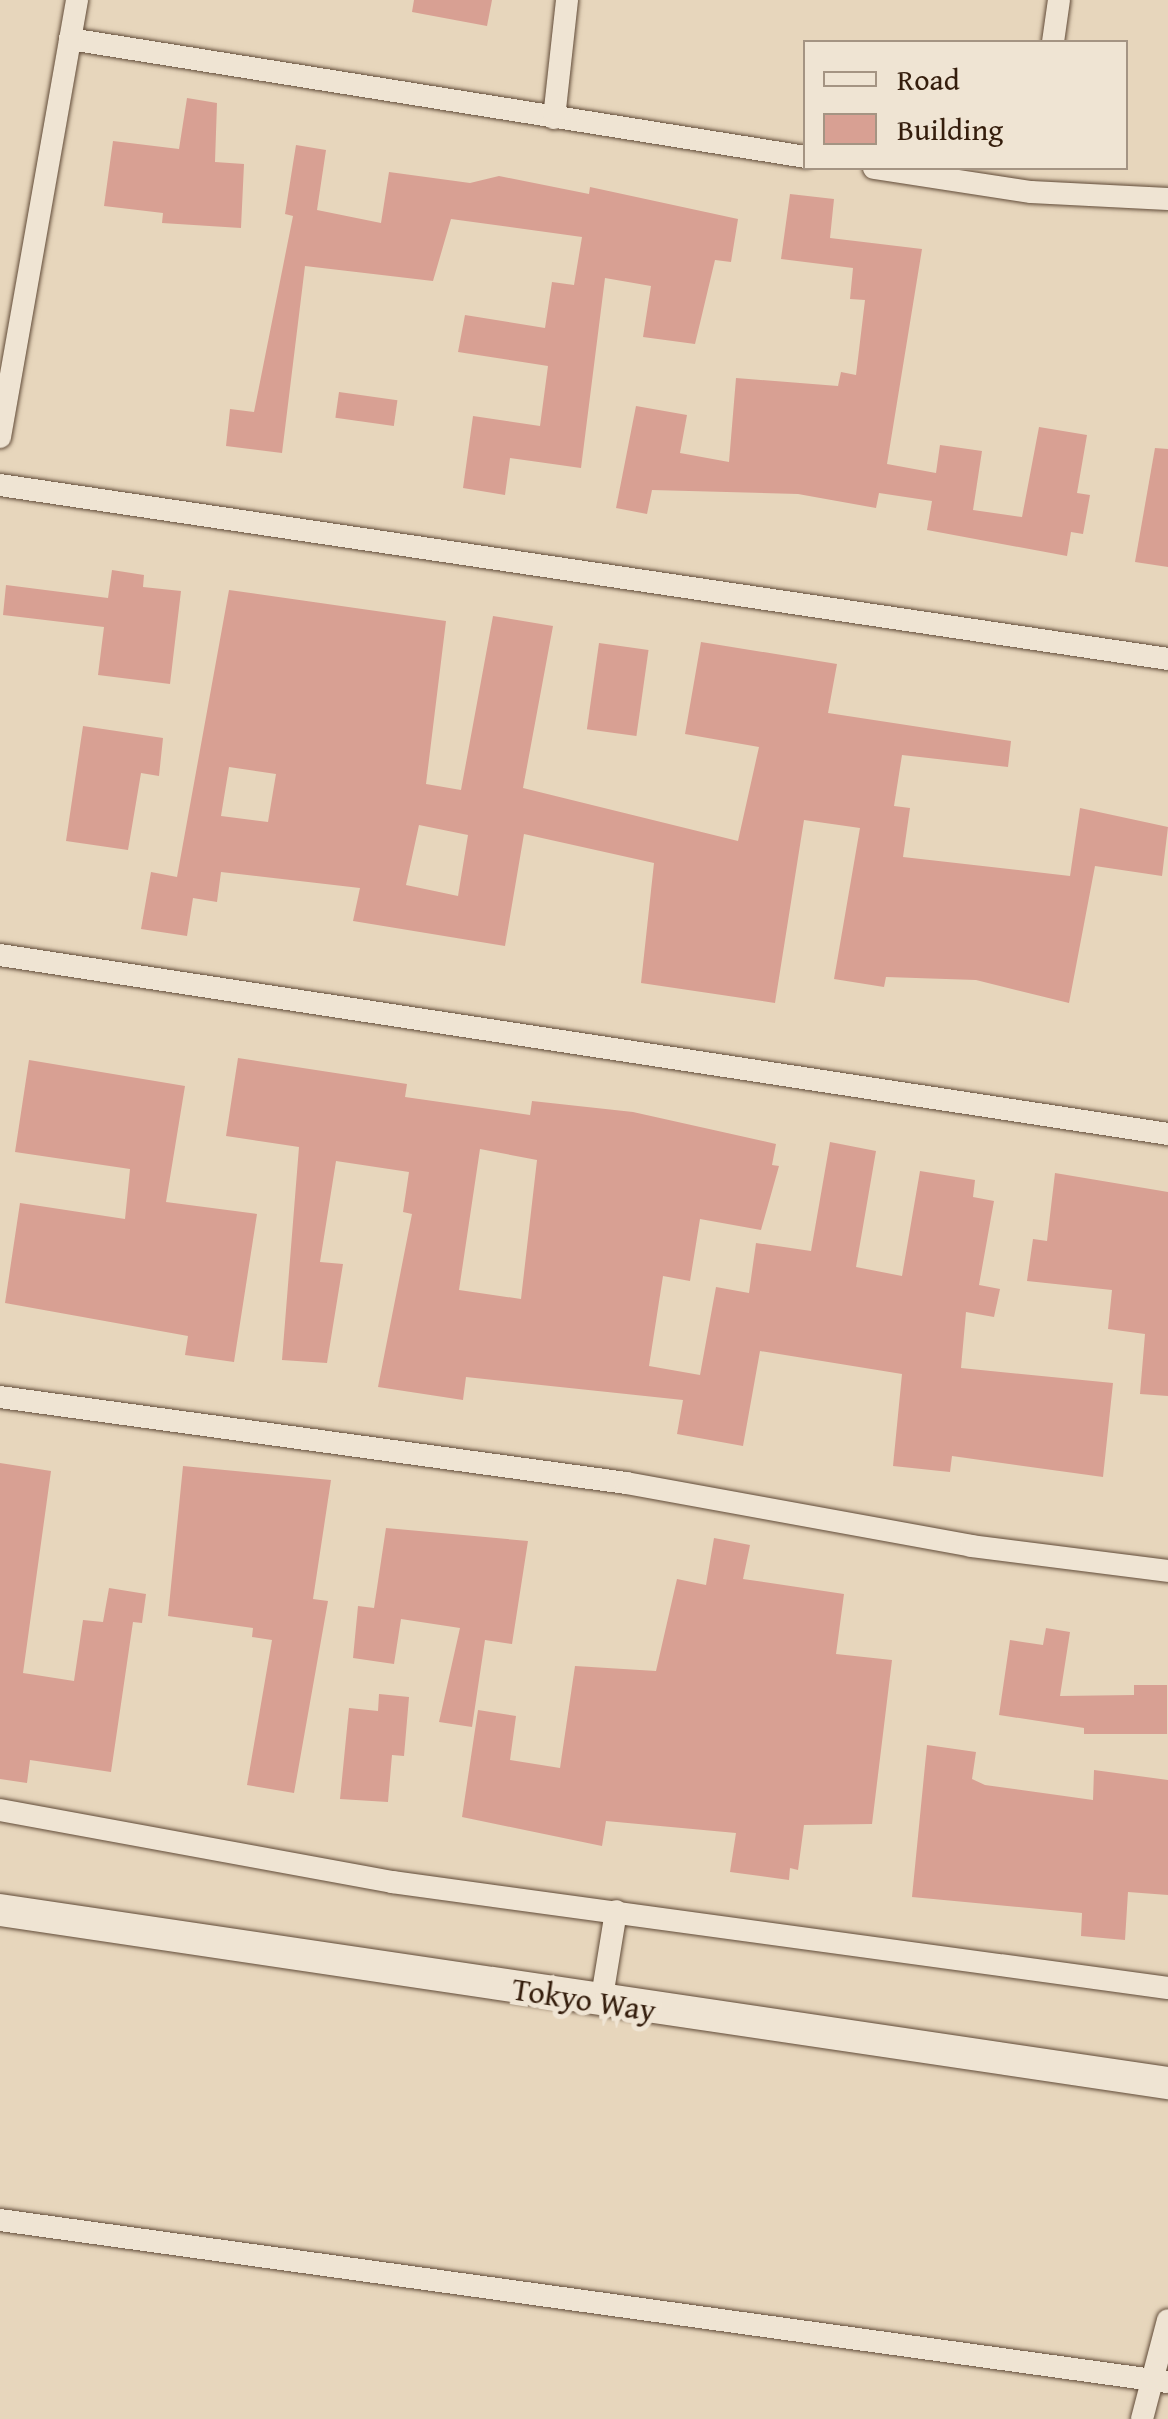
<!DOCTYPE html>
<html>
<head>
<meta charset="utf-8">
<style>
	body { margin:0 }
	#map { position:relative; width:1168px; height:2419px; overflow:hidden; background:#e7d6bc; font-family:"Gentium Book Plus",serif }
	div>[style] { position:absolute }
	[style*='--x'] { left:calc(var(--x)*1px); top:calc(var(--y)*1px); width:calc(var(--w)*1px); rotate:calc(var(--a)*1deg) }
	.building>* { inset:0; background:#d8a093; transform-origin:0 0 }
	.roads { filter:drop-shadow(0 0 2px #614b38) drop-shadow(0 0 2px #614b38) }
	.minor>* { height:22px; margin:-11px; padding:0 11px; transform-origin:11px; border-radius:11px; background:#efe4d3 }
	.secondary>* { height:32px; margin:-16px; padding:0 16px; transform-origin:16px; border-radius:16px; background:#efe4d3 }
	span { translate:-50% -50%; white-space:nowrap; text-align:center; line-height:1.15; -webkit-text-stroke:10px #efe4d3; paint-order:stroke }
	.street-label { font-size:32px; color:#341d0c }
	.legend { position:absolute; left:803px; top:40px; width:325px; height:130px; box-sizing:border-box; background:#efe4d3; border:2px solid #a49483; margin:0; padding:12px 18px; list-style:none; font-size:30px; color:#341d0c }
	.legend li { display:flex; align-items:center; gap:20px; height:50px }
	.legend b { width:50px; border:2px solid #a49483 }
</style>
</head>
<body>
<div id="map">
	<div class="building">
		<i style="clip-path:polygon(414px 0,492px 0,487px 26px,412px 12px)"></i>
		<i style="clip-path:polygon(187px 98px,217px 103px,215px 162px,244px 164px,241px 228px,162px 223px,163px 213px,104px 206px,113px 141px,179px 149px)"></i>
		<i style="clip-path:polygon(296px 145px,326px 150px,317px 210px,381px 223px,389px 172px,470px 183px,499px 176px,589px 194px,590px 187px,738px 219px,731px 262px,715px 260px,695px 344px,643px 337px,651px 286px,605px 278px,581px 468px,510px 458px,505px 495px,463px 488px,473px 416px,540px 426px,548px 366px,458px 352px,465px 315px,545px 328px,552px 282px,574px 285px,582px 237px,451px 219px,433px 281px,305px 266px,282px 453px,226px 446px,230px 409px,254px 412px,293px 216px,285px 214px)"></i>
		<i style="clip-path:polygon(790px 194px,834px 199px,830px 238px,922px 249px,887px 464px,936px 473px,940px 445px,982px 451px,973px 510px,1022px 517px,1039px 427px,1087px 435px,1077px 493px,1090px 495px,1083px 534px,1071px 532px,1067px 556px,927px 530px,932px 501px,879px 493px,876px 508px,798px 494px,652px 490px,647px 514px,616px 508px,636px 406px,687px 415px,680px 453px,729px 462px,736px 378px,838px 386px,841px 372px,856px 375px,865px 300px,850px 299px,853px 268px,781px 259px)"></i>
		<i style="left:339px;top:392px;width:59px;height:26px;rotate:8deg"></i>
		<i style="clip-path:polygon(1155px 448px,1168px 449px,1168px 567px,1135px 562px)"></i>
		<i style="clip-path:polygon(112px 570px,144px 575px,143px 587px,181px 591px,170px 684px,98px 675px,104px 627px,3px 615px,6px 585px,108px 598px)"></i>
		<i style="clip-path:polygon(evenodd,229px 590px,446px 621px,426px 784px,461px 790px,493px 616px,553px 626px,523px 788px,738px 841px,759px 747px,685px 734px,701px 642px,837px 664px,828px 713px,1011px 741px,1008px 767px,902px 755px,894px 806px,910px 808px,903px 857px,1070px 876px,1080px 808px,1168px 827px,1162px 876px,1095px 866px,1069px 1003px,976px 980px,886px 977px,884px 987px,834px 979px,860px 828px,804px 820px,775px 1003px,641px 983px,654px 863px,524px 834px,505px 946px,353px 921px,360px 888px,221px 872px,217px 902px,193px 898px,187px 936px,141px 929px,151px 872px,177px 877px,229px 590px,229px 767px,276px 774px,268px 822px,221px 816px,229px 767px,229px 590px,419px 825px,468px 835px,458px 896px,406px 885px,419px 825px)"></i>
		<i style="left:599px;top:643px;width:50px;height:87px;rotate:8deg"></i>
		<i style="clip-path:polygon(83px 726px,163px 738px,159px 776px,141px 773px,128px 850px,66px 841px)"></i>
		<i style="clip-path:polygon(evenodd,238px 1058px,407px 1084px,405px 1097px,530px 1115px,532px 1101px,633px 1112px,776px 1144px,772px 1165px,779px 1166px,761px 1230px,700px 1219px,690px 1281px,663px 1276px,649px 1366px,700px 1375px,716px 1287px,749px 1293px,756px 1243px,811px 1251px,830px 1142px,876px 1151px,856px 1267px,902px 1276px,920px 1171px,975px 1180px,973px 1197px,994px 1201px,979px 1285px,1000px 1289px,994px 1317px,966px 1312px,961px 1368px,1113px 1383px,1103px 1477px,952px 1456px,950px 1472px,893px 1466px,902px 1374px,760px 1351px,743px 1446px,677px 1434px,683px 1400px,466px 1377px,463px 1400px,378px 1387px,412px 1214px,403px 1212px,409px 1172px,336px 1161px,320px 1262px,343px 1264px,327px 1363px,282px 1360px,299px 1147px,226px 1136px,238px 1058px,480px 1149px,537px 1160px,521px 1299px,459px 1290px,480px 1149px)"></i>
		<i style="clip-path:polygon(29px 1060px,185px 1086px,166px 1202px,257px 1214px,234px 1362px,185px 1355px,188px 1336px,5px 1303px,20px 1203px,125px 1219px,130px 1169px,15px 1152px)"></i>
		<i style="clip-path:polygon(1055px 1173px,1168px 1192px,1168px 1396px,1140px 1394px,1145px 1334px,1108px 1329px,1112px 1290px,1027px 1281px,1033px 1239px,1047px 1241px)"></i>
		<i style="clip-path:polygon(0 1463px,51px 1471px,23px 1673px,74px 1681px,83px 1620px,103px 1622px,109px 1588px,146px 1594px,142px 1623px,133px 1622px,111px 1772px,30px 1760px,27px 1783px,0 1779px)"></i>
		<i style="clip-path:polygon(183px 1466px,331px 1480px,313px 1599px,328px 1601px,294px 1793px,247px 1785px,272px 1640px,252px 1637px,253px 1628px,168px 1616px)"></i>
		<i style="clip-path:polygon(386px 1528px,528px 1541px,512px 1644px,485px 1640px,472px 1727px,439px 1722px,460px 1628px,401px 1619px,394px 1664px,353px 1658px,358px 1606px,374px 1608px)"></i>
		<i style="clip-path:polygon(714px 1538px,750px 1545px,743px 1579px,844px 1594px,836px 1654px,892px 1660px,872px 1824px,804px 1825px,798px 1870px,790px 1868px,789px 1880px,730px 1872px,736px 1833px,606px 1821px,602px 1846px,462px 1817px,478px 1710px,516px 1716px,510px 1760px,560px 1768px,575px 1666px,656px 1671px,677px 1579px,706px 1585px)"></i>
		<i style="clip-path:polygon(1046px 1628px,1070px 1632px,1060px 1696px,1134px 1695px,1134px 1685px,1167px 1685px,1167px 1734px,1084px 1734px,1084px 1728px,999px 1715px,1010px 1640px,1043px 1645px)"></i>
		<i style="clip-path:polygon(379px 1694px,409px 1697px,404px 1756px,392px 1755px,388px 1802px,340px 1799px,349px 1708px,378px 1711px)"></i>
		<i style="clip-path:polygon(927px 1745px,976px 1752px,972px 1779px,985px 1785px,1093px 1800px,1094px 1770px,1168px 1780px,1168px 1895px,1128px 1892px,1125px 1940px,1081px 1936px,1082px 1913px,912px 1897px)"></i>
	</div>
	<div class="roads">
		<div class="minor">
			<i style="--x:70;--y:39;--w:745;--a:9.11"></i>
			<i style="--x:1053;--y:42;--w:42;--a:-81.9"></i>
			<i style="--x:554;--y:118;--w:119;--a:-83.7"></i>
			<i style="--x:874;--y:168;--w:159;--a:8.7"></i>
			<i style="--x:1031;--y:192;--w:137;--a:2.9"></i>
			<i style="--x:0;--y:437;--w:444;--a:-80"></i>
			<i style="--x:0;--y:485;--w:1181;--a:8.47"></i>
			<i style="--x:0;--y:955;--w:1182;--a:8.71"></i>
			<i style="--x:0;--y:1397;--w:632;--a:7.82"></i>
			<i style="--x:626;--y:1483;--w:351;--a:10.3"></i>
			<i style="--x:971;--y:1546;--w:199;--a:7.2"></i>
			<i style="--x:0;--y:1810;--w:399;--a:10.4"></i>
			<i style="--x:392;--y:1882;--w:783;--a:7.78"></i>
			<i style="--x:601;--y:2003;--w:93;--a:-80.7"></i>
			<i style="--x:0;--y:2220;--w:1179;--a:7.9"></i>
			<i style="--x:1142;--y:2419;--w:102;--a:-75.3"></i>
		</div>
		<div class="secondary">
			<i style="--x:0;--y:1910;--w:1181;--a:8.43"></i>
		</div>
	</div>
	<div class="street-label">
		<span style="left:584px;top:2000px;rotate:9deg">Tokyo Way</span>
	</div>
	<ul class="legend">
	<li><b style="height:12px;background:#efe4d3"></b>Road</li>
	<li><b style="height:28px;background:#d8a093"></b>Building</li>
	</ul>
</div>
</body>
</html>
